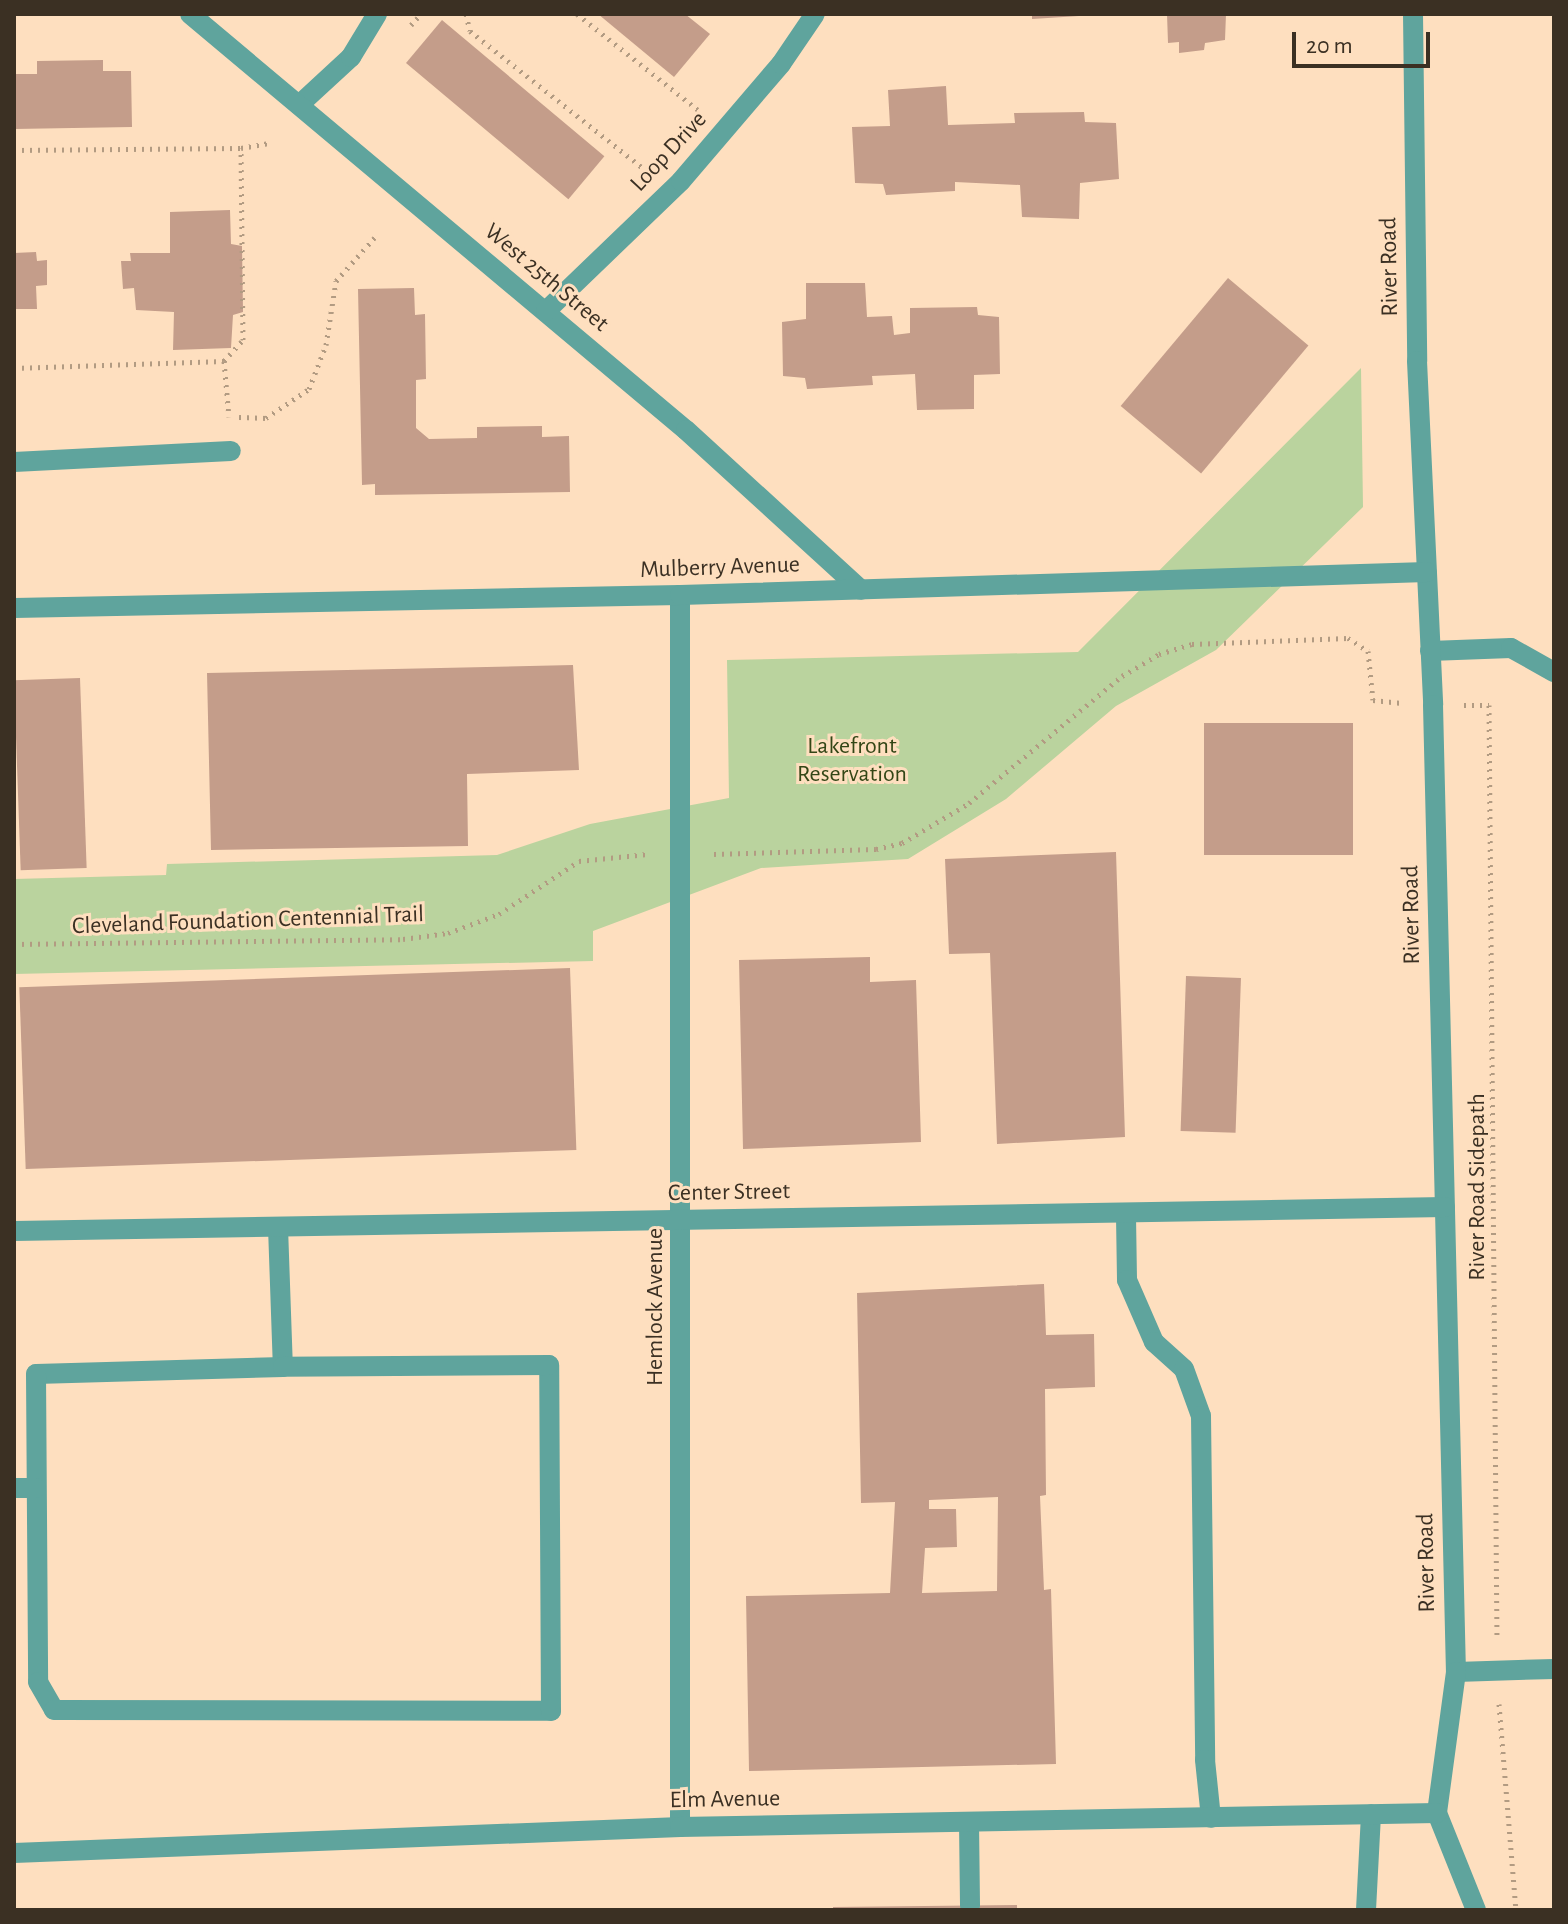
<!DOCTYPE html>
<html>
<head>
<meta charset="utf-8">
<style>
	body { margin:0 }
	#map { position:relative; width:1568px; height:1924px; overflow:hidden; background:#fedfbf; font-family:"Alegreya Sans",sans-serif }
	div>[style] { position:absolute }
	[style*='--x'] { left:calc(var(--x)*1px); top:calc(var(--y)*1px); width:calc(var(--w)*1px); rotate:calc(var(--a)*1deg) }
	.green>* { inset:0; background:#bad39e }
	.building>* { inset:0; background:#c49d8a; transform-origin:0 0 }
	.path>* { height:5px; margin-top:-2.5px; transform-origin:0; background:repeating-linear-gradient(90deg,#b29b82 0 2px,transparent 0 8px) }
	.service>* { height:20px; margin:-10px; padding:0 10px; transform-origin:10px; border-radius:10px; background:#5fa49d }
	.minor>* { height:20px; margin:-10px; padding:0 10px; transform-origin:10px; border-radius:10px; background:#5fa49d }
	span { translate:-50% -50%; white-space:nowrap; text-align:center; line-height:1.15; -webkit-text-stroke:6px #fedfbf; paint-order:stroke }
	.street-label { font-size:24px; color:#3b3023 }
	.park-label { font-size:24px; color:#334616 }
	.frame { position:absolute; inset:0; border:16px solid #3b3023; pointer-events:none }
	.scale { position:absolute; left:1292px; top:32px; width:138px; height:36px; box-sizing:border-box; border:4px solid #3b3023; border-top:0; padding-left:10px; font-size:24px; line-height:28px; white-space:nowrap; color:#3b3023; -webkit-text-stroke:6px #fedfbf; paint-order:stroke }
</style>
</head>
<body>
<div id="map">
	<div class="green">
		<i style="clip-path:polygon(1361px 368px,1363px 507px,1216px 650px,1116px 706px,1006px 799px,908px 859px,761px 868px,593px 931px,593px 961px,14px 974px,14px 879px,166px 875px,167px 864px,497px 855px,590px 824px,729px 798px,727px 660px,1078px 652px)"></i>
	</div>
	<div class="building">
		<i style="clip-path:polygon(598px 14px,685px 14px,710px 34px,674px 77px)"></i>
		<i style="clip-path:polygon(1032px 14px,1079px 14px,1079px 16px,1032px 19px)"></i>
		<i style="clip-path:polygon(1167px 14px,1226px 14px,1225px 40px,1205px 43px,1204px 50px,1179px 53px,1179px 42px,1168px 43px)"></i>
		<i style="left:442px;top:20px;width:212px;height:56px;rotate:40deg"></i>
		<i style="clip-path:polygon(103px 60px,103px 71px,131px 71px,132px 127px,14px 129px,14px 74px,37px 74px,37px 61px)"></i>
		<i style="clip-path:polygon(946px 86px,948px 125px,1015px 123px,1014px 113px,1084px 112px,1085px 122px,1116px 123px,1119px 179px,1080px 183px,1079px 219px,1022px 217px,1020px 185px,955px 182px,955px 191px,886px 195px,883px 184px,855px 183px,852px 127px,890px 126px,888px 90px)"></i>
		<i style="clip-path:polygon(230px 210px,231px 244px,242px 246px,243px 312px,233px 315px,231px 348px,173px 350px,174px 312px,136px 310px,134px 288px,123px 289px,121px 261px,131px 261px,130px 253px,170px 253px,170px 212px)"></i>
		<i style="clip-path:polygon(36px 252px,37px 261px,47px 260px,47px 285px,36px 286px,37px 309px,14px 309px,14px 253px)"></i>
		<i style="left:1228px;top:278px;width:105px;height:167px;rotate:40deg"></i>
		<i style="clip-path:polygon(806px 283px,865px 283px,867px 317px,892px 316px,894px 335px,910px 333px,910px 308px,977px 307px,978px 315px,999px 317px,1000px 374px,974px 375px,974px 409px,917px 410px,915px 374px,872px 376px,873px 385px,807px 389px,805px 378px,783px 376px,782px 322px,806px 319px)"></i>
		<i style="clip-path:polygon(414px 288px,415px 315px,425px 314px,426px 379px,416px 380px,416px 428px,429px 439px,477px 438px,477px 427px,542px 426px,542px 437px,569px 436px,570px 492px,375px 495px,375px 484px,362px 485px,358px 289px)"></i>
		<i style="clip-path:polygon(573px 665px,579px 770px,467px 774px,468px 846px,211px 850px,207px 673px)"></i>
		<i style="left:80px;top:678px;width:190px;height:66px;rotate:88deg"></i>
		<i style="left:1353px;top:723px;width:132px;height:149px;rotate:90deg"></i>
		<i style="clip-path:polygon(1116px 852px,1125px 1137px,997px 1144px,990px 953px,949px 954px,945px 859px)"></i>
		<i style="clip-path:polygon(870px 957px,870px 982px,916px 980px,921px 1142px,743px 1149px,739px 960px)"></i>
		<i style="left:570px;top:968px;width:182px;height:551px;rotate:88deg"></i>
		<i style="left:1186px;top:976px;width:55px;height:155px;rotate:2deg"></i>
		<i style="clip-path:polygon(evenodd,1044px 1284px,1046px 1335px,1094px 1334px,1095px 1387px,1045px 1389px,1046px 1495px,1040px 1496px,1044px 1590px,1051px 1589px,1056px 1764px,749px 1771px,746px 1596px,890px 1593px,895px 1502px,861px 1503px,857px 1293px,1044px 1284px,998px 1497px,997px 1591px,922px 1593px,925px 1548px,957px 1547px,956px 1509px,929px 1509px,929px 1500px,998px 1497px)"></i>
		<i style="clip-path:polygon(1017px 1905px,1017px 1910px,833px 1910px,833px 1907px)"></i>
	</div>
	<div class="path">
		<i style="--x:466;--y:14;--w:17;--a:77"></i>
		<i style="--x:470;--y:31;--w:221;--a:38.4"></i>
		<i style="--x:577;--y:14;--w:154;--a:38.4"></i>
		<i style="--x:411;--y:25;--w:15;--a:-48"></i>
		<i style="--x:14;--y:150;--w:227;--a:-0.5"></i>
		<i style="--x:241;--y:148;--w:27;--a:-10"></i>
		<i style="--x:224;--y:361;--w:56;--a:84.9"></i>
		<i style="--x:14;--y:368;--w:210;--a:-1.9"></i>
		<i style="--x:224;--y:361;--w:28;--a:-48"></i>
		<i style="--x:243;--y:340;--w:192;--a:-90.6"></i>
		<i style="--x:239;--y:417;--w:27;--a:2"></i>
		<i style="--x:266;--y:418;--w:52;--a:-34"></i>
		<i style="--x:309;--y:389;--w:47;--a:-68.9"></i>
		<i style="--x:326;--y:345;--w:65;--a:-81.1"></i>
		<i style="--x:336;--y:281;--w:60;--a:-48.4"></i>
		<i style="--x:1464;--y:705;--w:25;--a:0"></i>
		<i style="--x:1489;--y:705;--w:933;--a:89.51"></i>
		<i style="--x:714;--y:854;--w:162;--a:-1.8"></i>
		<i style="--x:876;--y:849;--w:27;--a:-13"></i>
		<i style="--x:902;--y:843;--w:78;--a:-30.8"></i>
		<i style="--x:969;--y:803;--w:199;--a:-39.7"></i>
		<i style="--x:1122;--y:676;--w:43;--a:-30.7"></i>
		<i style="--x:1159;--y:654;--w:34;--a:-17"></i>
		<i style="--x:1192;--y:644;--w:156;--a:-2.2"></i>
		<i style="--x:1348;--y:638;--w:24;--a:33"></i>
		<i style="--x:1368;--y:651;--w:49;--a:84.2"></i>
		<i style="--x:1373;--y:700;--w:29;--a:6"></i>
		<i style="--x:14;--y:944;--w:389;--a:-0.7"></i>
		<i style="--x:403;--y:939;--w:45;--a:-7.6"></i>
		<i style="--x:448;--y:933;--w:54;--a:-20.4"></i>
		<i style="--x:499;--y:914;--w:96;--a:-33.5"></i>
		<i style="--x:579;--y:861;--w:69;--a:-5.8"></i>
		<i style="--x:1499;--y:1704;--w:207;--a:85.3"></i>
	</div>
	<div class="service">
		<i style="--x:299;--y:105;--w:71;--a:-42.7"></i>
		<i style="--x:351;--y:57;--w:50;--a:-58.8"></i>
		<i style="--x:14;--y:462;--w:217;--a:-2.9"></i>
		<i style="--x:1430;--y:651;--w:81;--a:-2.1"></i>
		<i style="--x:1511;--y:648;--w:49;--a:29.2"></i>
		<i style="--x:1126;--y:1216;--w:64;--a:89.1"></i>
		<i style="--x:1127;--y:1280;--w:68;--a:66.5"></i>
		<i style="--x:1154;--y:1342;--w:40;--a:42"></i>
		<i style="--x:1184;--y:1369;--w:50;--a:70.1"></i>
		<i style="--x:1201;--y:1416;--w:344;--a:89.3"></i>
		<i style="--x:1205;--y:1760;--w:58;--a:84.1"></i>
		<i style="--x:278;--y:1227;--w:140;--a:88"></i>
		<i style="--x:283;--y:1367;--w:247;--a:178.4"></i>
		<i style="--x:36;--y:1374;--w:308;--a:89.6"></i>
		<i style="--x:38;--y:1682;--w:32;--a:60"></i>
		<i style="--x:54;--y:1710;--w:497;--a:0.1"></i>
		<i style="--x:551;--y:1711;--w:346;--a:-90.3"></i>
		<i style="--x:549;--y:1365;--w:266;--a:179.6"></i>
		<i style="--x:14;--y:1488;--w:22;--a:0"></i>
		<i style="--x:1456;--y:1672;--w:98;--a:-1.8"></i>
		<i style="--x:969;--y:1822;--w:84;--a:89.3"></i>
		<i style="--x:1366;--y:1910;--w:96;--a:-87"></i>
	</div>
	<div class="minor">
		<i style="--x:190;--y:14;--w:647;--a:39.99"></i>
		<i style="--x:686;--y:430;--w:237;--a:42.4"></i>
		<i style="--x:1413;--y:14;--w:347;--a:89.3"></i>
		<i style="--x:1417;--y:361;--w:344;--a:87.3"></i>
		<i style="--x:1433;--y:705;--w:967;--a:88.64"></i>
		<i style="--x:1456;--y:1672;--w:142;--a:97.7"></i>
		<i style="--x:1437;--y:1813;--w:105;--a:68.1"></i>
		<i style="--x:546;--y:311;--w:187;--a:-43.9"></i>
		<i style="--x:681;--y:181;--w:154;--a:-49.5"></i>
		<i style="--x:781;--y:64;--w:60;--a:-55.8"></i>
		<i style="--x:680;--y:595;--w:1232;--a:90"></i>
		<i style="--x:14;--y:608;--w:666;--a:-1.12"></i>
		<i style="--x:680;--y:595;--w:747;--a:-1.76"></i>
		<i style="--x:14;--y:1231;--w:1431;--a:-0.96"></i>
		<i style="--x:14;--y:1853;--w:667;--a:-2.24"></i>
		<i style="--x:680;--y:1827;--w:757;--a:-1.06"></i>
	</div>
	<div class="street-label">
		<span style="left:669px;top:152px;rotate:-47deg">Loop Drive</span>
		<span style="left:1390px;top:267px;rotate:-91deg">River Road</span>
		<span style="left:546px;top:278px;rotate:40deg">West 25th Street</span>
		<span style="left:720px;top:568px;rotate:-2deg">Mulberry Avenue</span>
		<span style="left:1412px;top:915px;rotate:-91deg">River Road</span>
		<span style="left:248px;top:921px;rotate:-2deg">Cleveland Foundation Centennial Trail</span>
		<span style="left:1478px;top:1187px;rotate:-90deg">River Road Sidepath</span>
		<span style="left:729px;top:1193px;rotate:-1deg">Center Street</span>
		<span style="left:656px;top:1307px;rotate:-90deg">Hemlock Avenue</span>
		<span style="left:1427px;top:1563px;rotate:-91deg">River Road</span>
		<span style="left:725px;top:1800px;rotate:-1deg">Elm Avenue</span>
	</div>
	<div class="park-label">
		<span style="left:852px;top:761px">Lakefront<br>Reservation</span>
	</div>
	<div class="frame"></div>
	<div class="scale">20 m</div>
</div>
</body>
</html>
